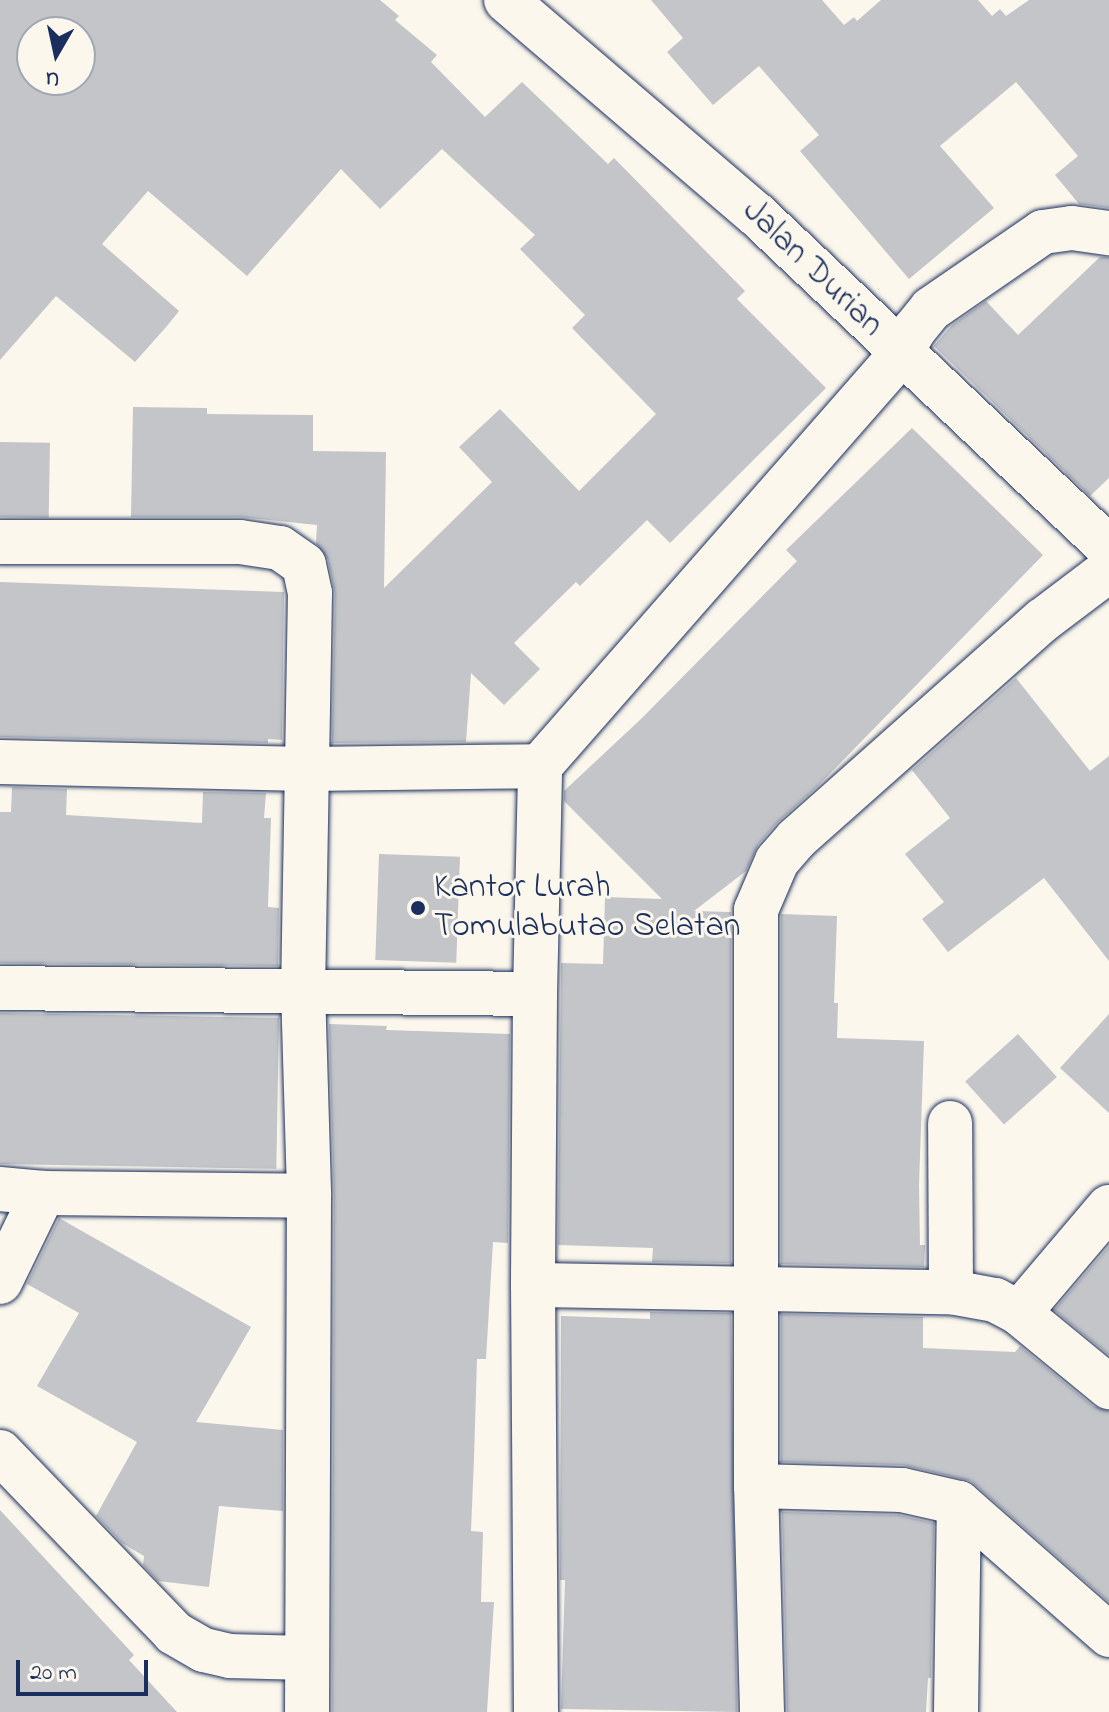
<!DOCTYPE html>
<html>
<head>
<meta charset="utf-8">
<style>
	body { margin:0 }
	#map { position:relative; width:1109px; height:1712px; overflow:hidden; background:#fbf7ec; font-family:"Indie Flower",sans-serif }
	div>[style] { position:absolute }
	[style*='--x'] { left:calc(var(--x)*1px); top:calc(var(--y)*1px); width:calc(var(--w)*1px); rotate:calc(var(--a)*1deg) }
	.building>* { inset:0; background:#c3c5c9; transform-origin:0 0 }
	.roads { filter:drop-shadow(0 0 2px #1b2f5e) drop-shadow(0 0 2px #1b2f5e) }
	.minor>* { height:44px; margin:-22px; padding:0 22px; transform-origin:22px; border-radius:22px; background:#fbf7ec }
	.dots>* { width:22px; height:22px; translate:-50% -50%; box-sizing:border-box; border:4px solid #fbf7ec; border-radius:50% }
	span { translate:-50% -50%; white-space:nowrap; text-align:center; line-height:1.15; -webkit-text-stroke:6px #fbf7ec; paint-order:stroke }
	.street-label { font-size:34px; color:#1b2f5e }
	.poi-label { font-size:34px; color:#1b2f5e }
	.left { translate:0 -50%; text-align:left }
	.north { position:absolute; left:16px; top:16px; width:80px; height:80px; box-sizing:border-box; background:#fbf7ec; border:2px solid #a1a7b3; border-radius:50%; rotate:189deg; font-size:22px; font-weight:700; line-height:32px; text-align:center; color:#1b2f5e }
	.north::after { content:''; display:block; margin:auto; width:28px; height:36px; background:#1b2f5e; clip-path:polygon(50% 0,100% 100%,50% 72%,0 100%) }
	.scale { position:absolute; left:16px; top:1660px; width:132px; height:36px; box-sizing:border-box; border:4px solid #1b2f5e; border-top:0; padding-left:10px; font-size:24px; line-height:28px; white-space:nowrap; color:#1b2f5e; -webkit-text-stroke:6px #fbf7ec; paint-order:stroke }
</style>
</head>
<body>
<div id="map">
	<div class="building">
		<i style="clip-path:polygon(evenodd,0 0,380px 0,399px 16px,395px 20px,437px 55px,431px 62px,485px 117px,522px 82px,608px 164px,614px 158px,745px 291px,737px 299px,826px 388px,670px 543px,647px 520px,580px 586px,576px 582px,514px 643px,540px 669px,504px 705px,471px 673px,466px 742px,332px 743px,335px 593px,328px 560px,316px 543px,317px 525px,240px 517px,131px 517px,133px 407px,207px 408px,207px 414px,313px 415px,313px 451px,386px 452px,384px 588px,492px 482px,459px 447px,500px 409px,579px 491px,656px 414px,572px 328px,585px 315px,520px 249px,535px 235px,442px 149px,380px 209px,341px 169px,247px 276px,148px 191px,102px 244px,179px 311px,167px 326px,135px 362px,56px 296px,0 360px,0 0,32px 32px,80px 32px,80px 80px,32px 80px,32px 32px)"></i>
		<i style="clip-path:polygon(651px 0,822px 0,844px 25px,854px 17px,857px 21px,881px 0,978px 0,992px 16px,1000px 9px,1006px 16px,1029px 0,1109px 0,1109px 208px,1079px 204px,1055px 175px,1078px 156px,1016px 82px,940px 146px,994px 208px,909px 279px,800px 151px,819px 135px,759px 66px,713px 105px,667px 52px,683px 38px)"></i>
		<i style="clip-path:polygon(1100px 257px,1109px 257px,1109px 478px,1090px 496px,934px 346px,952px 325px,986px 301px,1018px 335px)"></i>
		<i style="clip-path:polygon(912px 428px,1043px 555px,817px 787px,777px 823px,758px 845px,746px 871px,694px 911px,731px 912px,731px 1263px,652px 1262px,653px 1248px,558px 1245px,561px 963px,603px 964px,605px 897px,662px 899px,564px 801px,564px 791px,642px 718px,797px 561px,786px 550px)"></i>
		<i style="left:0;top:442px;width:50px;height:75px;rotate:1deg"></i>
		<i style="clip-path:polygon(0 582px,284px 592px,282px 740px,268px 739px,268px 743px,0 737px)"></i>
		<i style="clip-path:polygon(1016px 678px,1090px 771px,1109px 756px,1109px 961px,1044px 878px,948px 952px,922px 919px,944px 902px,905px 854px,950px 818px,912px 770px)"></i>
		<i style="clip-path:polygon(12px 787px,67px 789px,66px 815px,202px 823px,203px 792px,266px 793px,264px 818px,271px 818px,268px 907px,279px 908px,278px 966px,0 963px,0 812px,11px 812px)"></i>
		<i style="left:379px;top:854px;width:81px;height:106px;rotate:2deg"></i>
		<i style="clip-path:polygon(781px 914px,837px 916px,834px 1003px,838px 1003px,837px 1038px,924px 1041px,919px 1185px,920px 1245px,925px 1245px,924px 1267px,781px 1264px)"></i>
		<i style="left:0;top:1013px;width:279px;height:151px;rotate:1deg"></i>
		<i style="clip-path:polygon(1109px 1014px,1109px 1113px,1060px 1068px)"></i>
		<i style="clip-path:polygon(329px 1024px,387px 1026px,386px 1030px,510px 1034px,508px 1243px,493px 1242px,486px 1359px,477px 1359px,474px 1458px,471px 1531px,483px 1532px,481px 1602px,494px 1602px,487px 1712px,332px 1712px,334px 1195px)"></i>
		<i style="left:1018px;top:1034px;width:58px;height:71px;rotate:48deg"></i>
		<i style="clip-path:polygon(59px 1218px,251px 1327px,196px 1422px,283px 1430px,283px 1511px,219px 1506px,209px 1587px,158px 1581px,143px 1565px,144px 1556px,122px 1543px,96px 1516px,137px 1442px,37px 1386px,79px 1313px,27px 1284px)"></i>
		<i style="clip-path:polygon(1109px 1246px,1109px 1355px,1054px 1310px)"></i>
		<i style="clip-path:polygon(650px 1312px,731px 1313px,737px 1712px,561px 1709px,565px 1580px,560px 1580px,561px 1316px,650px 1319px)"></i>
		<i style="clip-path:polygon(781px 1314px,923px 1317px,923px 1348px,1015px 1352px,1020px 1346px,1093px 1406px,1109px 1411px,1109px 1602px,971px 1481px,903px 1465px,781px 1462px)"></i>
		<i style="clip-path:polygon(0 1510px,134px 1655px,129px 1660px,177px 1712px,0 1712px)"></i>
		<i style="clip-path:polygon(782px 1512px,899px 1515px,934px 1523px,931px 1678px,928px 1678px,926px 1712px,787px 1712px)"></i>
	</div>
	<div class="roads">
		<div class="minor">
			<i style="--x:506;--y:0;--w:329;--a:40.6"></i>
			<i style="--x:756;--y:214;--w:486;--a:43.4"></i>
			<i style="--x:0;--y:542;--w:240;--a:0"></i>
			<i style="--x:240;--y:542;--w:40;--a:8.5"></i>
			<i style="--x:280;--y:548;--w:29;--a:35"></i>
			<i style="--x:304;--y:565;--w:29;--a:78"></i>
			<i style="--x:310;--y:593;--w:396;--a:91"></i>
			<i style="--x:303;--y:989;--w:207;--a:88.3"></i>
			<i style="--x:309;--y:1196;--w:516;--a:90.22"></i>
			<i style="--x:0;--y:762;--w:306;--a:1.3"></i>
			<i style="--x:306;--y:769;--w:234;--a:-0.7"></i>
			<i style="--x:540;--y:766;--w:548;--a:-48.77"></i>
			<i style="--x:901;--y:354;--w:27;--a:-62"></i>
			<i style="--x:914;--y:330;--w:27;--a:-51"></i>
			<i style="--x:931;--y:309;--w:136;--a:-34.5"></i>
			<i style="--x:1043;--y:232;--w:29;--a:-8"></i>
			<i style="--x:1072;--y:228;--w:37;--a:8"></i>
			<i style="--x:0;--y:988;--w:535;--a:0.64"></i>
			<i style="--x:535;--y:994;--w:291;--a:90.4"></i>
			<i style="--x:535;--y:994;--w:228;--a:-88.7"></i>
			<i style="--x:0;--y:1189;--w:43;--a:5.3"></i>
			<i style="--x:43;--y:1193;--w:266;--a:0.6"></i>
			<i style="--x:0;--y:1282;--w:99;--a:-64.2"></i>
			<i style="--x:951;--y:1292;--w:45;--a:10.3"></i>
			<i style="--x:995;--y:1300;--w:27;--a:28"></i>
			<i style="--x:1019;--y:1313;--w:117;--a:39.4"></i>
			<i style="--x:1019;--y:1313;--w:139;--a:-49.7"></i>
			<i style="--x:0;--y:1452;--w:251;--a:46.1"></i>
			<i style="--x:174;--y:1633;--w:34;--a:30"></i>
			<i style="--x:204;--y:1650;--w:27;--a:13"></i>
			<i style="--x:230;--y:1656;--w:76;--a:1.5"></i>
			<i style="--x:756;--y:1486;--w:146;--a:1.6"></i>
			<i style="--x:902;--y:1490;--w:58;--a:12.8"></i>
			<i style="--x:959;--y:1503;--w:200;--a:41.3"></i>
			<i style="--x:536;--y:1712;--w:427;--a:-90.4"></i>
			<i style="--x:533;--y:1285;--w:418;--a:1"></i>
			<i style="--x:951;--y:1292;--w:169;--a:-90.3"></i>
			<i style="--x:762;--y:1712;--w:226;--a:-91.5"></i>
			<i style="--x:756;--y:1486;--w:576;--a:-90"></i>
			<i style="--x:756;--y:910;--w:53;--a:-66.8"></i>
			<i style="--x:777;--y:861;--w:29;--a:-49"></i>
			<i style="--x:796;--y:839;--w:330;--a:-41.6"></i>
			<i style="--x:1043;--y:620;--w:83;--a:-37.1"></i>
			<i style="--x:956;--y:1712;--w:209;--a:-89.2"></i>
		</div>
	</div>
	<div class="dots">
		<i style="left:418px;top:908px;background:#1b2f5e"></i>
	</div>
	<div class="street-label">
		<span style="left:812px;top:269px;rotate:44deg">Jalan Durian</span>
	</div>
	<div class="poi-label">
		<span class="left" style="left:434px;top:908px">Kantor Lurah<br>Tomulabutao Selatan</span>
	</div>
	<div class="north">U</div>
	<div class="scale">20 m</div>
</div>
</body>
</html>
